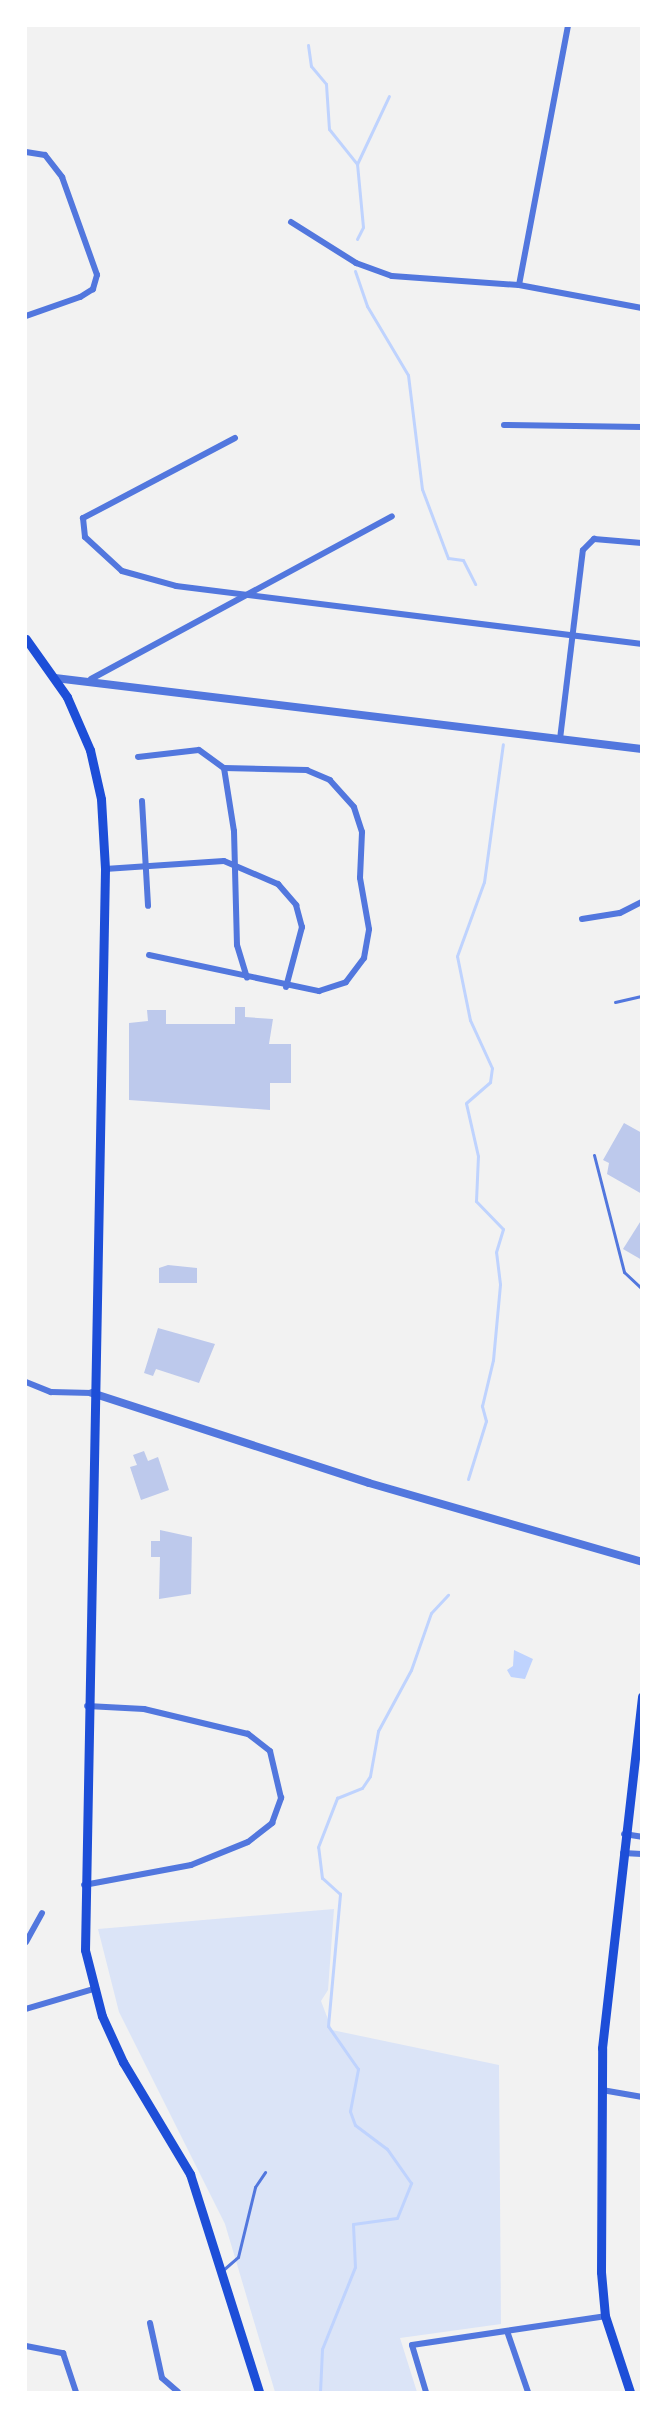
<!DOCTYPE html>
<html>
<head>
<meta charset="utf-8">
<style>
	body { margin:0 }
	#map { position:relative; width:667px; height:2418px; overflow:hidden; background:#f2f2f2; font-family:"Roboto Serif",serif }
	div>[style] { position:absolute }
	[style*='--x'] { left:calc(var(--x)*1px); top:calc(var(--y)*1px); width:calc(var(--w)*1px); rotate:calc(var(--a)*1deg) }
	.green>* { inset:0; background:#dbe4f7 }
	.water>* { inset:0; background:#bfd3fe }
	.stream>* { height:3px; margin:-1.5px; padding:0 1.5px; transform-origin:1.5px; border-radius:1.5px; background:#bfd3fe }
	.building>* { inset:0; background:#bdc9ec }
	.service>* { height:3px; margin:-1.5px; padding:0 1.5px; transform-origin:1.5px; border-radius:1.5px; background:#5277de }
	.minor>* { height:6px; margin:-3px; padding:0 3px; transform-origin:3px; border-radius:3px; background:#5277de }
	.tertiary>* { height:8px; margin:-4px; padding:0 4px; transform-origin:4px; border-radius:4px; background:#5277de }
	.primary>* { height:9px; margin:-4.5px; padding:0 4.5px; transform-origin:4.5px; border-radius:4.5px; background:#1d4ed8 }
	span { translate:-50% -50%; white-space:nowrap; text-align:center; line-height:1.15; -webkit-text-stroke:6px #fff; paint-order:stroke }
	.frame { position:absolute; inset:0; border:27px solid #fff; pointer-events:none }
</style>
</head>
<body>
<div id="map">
	<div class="green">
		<i style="clip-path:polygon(334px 1909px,328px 1990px,321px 2001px,332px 2030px,499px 2065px,501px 2324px,400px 2338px,417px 2392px,275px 2392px,225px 2224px,119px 2012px,98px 1929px)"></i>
	</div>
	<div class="water">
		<i style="clip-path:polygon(514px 1650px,533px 1659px,525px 1679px,511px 1677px,507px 1670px,513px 1666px)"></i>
	</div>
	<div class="stream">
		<i style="--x:308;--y:45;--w:21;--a:82"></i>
		<i style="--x:311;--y:66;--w:23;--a:50"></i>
		<i style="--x:326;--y:84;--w:45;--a:86.2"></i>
		<i style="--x:329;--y:129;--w:45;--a:51.3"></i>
		<i style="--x:357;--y:239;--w:13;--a:-63"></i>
		<i style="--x:363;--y:227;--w:63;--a:-95.4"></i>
		<i style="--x:357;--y:164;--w:75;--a:-64.8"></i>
		<i style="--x:355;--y:271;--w:37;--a:71"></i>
		<i style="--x:367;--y:306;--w:80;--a:59.3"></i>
		<i style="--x:408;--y:375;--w:115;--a:83"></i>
		<i style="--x:422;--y:489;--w:74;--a:69.4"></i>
		<i style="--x:448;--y:558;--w:15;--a:8"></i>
		<i style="--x:463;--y:560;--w:27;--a:63"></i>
		<i style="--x:468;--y:1479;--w:61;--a:-72.8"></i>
		<i style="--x:486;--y:1421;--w:16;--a:-105"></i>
		<i style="--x:482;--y:1406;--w:47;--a:-76.6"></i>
		<i style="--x:493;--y:1360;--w:76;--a:-84.7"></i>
		<i style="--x:500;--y:1284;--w:32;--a:-97"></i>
		<i style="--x:496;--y:1252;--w:24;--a:-73"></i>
		<i style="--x:503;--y:1229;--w:39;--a:-134"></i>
		<i style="--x:476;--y:1201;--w:45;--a:-87.5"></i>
		<i style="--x:478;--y:1156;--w:54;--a:-102.8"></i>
		<i style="--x:466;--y:1103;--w:32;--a:-41"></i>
		<i style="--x:490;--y:1082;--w:14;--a:-82"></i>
		<i style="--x:492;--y:1068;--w:53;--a:-114.6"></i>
		<i style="--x:470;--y:1020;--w:65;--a:-101.5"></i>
		<i style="--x:457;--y:956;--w:79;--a:-70"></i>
		<i style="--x:484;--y:882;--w:139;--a:-82.2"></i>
		<i style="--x:320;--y:2392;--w:43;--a:-87.3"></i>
		<i style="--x:322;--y:2349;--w:88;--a:-68.1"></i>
		<i style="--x:355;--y:2267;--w:43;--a:-92.7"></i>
		<i style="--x:353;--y:2224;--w:44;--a:-7.8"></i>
		<i style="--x:397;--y:2218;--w:38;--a:-68"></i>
		<i style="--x:411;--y:2183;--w:42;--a:-125.2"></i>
		<i style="--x:387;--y:2149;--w:40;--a:-143"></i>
		<i style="--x:355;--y:2125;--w:15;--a:-110"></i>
		<i style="--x:350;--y:2111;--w:43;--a:-79.2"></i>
		<i style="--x:358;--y:2069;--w:52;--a:-124.9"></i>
		<i style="--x:328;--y:2026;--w:133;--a:-84.8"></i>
		<i style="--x:340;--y:1894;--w:24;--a:-138"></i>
		<i style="--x:322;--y:1878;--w:31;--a:-97"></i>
		<i style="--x:318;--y:1847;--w:53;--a:-68.8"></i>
		<i style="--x:337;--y:1798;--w:27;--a:-22"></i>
		<i style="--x:362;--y:1788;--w:14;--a:-56"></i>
		<i style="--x:370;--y:1776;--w:46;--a:-79.9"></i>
		<i style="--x:378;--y:1731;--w:69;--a:-61.6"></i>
		<i style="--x:411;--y:1670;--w:60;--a:-70.7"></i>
		<i style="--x:431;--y:1613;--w:25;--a:-47"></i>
	</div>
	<div class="building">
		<i style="clip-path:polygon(235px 1007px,245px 1007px,245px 1017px,273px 1019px,269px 1044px,291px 1044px,291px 1083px,270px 1083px,270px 1110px,129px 1100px,129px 1023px,148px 1021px,147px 1010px,166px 1010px,166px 1024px,235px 1024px)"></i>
		<i style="clip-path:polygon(624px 1123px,642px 1133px,642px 1194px,607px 1174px,609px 1163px,603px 1160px)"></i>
		<i style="clip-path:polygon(642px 1219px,642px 1260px,623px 1249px)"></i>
		<i style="clip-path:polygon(168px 1265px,197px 1268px,197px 1283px,159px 1283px,159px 1268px)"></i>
		<i style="clip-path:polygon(158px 1328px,215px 1344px,199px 1383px,156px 1369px,153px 1376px,144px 1373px)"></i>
		<i style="clip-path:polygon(144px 1451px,148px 1461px,158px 1457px,169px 1490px,141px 1500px,130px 1467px,137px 1465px,133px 1455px)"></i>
		<i style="clip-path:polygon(160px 1530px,192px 1537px,191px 1594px,159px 1599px,160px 1557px,151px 1557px,151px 1541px,160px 1541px)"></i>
	</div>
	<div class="service">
		<i style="--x:615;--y:1002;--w:28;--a:-13"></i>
		<i style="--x:594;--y:1155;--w:121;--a:75.6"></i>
		<i style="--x:624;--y:1272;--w:25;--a:43"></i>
		<i style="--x:223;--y:2270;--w:20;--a:-41"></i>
		<i style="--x:238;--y:2257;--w:72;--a:-76.3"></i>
		<i style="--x:255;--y:2187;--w:18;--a:-56"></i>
	</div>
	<div class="minor">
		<i style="--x:26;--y:152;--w:19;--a:9"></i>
		<i style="--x:45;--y:155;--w:28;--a:52"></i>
		<i style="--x:62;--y:177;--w:104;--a:70.3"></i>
		<i style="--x:97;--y:275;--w:15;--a:106"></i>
		<i style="--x:93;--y:289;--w:15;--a:148"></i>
		<i style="--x:80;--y:297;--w:57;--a:160.6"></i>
		<i style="--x:291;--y:222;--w:77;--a:32.2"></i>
		<i style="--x:356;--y:263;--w:38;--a:20"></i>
		<i style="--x:392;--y:276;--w:127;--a:4.1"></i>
		<i style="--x:519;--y:285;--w:125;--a:10.6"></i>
		<i style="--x:519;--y:285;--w:264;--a:-79.3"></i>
		<i style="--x:504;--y:425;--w:138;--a:0.8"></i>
		<i style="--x:235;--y:438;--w:172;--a:152.2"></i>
		<i style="--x:83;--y:518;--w:19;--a:84"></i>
		<i style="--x:85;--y:537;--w:50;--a:42.6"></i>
		<i style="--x:122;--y:571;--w:56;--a:15.5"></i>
		<i style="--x:176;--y:586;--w:470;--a:7.1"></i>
		<i style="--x:91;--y:679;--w:342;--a:-28.4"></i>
		<i style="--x:560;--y:739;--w:190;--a:-83.1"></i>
		<i style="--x:583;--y:550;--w:16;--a:-45"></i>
		<i style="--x:594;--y:539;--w:48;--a:4.8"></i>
		<i style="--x:138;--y:757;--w:61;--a:-6.5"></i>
		<i style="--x:199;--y:750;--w:31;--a:36"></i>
		<i style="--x:224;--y:768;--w:64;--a:81"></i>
		<i style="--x:234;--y:831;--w:114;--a:88.5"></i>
		<i style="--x:237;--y:945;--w:34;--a:73"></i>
		<i style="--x:142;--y:801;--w:105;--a:86.7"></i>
		<i style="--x:105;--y:869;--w:119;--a:-3.8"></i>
		<i style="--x:224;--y:861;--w:59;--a:23.1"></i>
		<i style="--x:278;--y:884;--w:28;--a:49"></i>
		<i style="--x:296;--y:905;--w:23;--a:75"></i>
		<i style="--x:302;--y:927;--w:62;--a:104.9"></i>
		<i style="--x:582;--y:919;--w:38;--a:-9"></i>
		<i style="--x:620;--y:913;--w:25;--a:-27"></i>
		<i style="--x:149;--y:955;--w:174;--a:12"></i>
		<i style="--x:319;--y:991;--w:28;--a:-18"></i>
		<i style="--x:346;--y:982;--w:30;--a:-53"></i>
		<i style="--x:364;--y:958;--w:29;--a:-80"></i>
		<i style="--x:369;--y:929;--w:52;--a:-100"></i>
		<i style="--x:360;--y:878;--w:46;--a:-87.5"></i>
		<i style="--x:362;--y:832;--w:26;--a:-108"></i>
		<i style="--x:354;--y:807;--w:36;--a:-132"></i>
		<i style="--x:330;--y:780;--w:25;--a:-157"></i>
		<i style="--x:307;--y:770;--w:83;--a:-178.6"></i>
		<i style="--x:26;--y:1382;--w:27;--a:22"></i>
		<i style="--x:51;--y:1392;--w:41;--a:1.4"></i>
		<i style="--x:624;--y:1834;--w:18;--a:9"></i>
		<i style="--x:623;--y:1853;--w:19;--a:3"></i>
		<i style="--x:84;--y:1885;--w:109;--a:-10.6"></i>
		<i style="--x:191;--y:1865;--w:61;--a:-22"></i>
		<i style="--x:248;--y:1842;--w:31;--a:-38"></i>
		<i style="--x:272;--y:1823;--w:27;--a:-70"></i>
		<i style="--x:281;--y:1798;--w:48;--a:-103.2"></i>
		<i style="--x:270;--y:1751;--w:28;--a:-142"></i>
		<i style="--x:248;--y:1734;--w:107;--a:-166.5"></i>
		<i style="--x:144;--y:1709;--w:57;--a:-177"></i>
		<i style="--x:26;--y:1942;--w:33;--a:-61"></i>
		<i style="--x:26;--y:2009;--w:70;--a:-16.6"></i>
		<i style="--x:602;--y:2090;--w:41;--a:9.9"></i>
		<i style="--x:150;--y:2323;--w:56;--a:77.7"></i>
		<i style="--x:162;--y:2378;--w:21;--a:41"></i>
		<i style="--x:507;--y:2331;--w:65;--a:71"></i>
		<i style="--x:26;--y:2346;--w:38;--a:11"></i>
		<i style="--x:63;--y:2353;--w:41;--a:71.6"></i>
		<i style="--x:426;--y:2392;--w:49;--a:-106.6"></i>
		<i style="--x:412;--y:2345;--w:195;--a:-8.5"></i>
	</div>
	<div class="tertiary">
		<i style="--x:55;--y:678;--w:591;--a:6.9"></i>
		<i style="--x:92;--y:1393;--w:291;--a:18"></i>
		<i style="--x:369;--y:1483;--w:284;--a:16.1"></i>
	</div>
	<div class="primary">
		<i style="--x:26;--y:639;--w:71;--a:54.7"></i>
		<i style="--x:67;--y:697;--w:58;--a:66.5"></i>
		<i style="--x:90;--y:750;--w:50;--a:77.3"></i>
		<i style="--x:101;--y:799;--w:70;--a:86.7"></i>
		<i style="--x:105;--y:869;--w:1081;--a:91.06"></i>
		<i style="--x:85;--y:1950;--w:68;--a:75.6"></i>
		<i style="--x:102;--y:2016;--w:51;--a:65.5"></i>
		<i style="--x:123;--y:2062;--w:131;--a:59.1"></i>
		<i style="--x:190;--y:2174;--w:229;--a:72.4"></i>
		<i style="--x:630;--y:2392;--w:80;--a:-108.2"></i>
		<i style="--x:605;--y:2316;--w:44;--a:-95.2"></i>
		<i style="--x:601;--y:2272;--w:224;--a:-89.7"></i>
		<i style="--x:602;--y:2048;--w:354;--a:-83.5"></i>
	</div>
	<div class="frame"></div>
</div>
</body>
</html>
